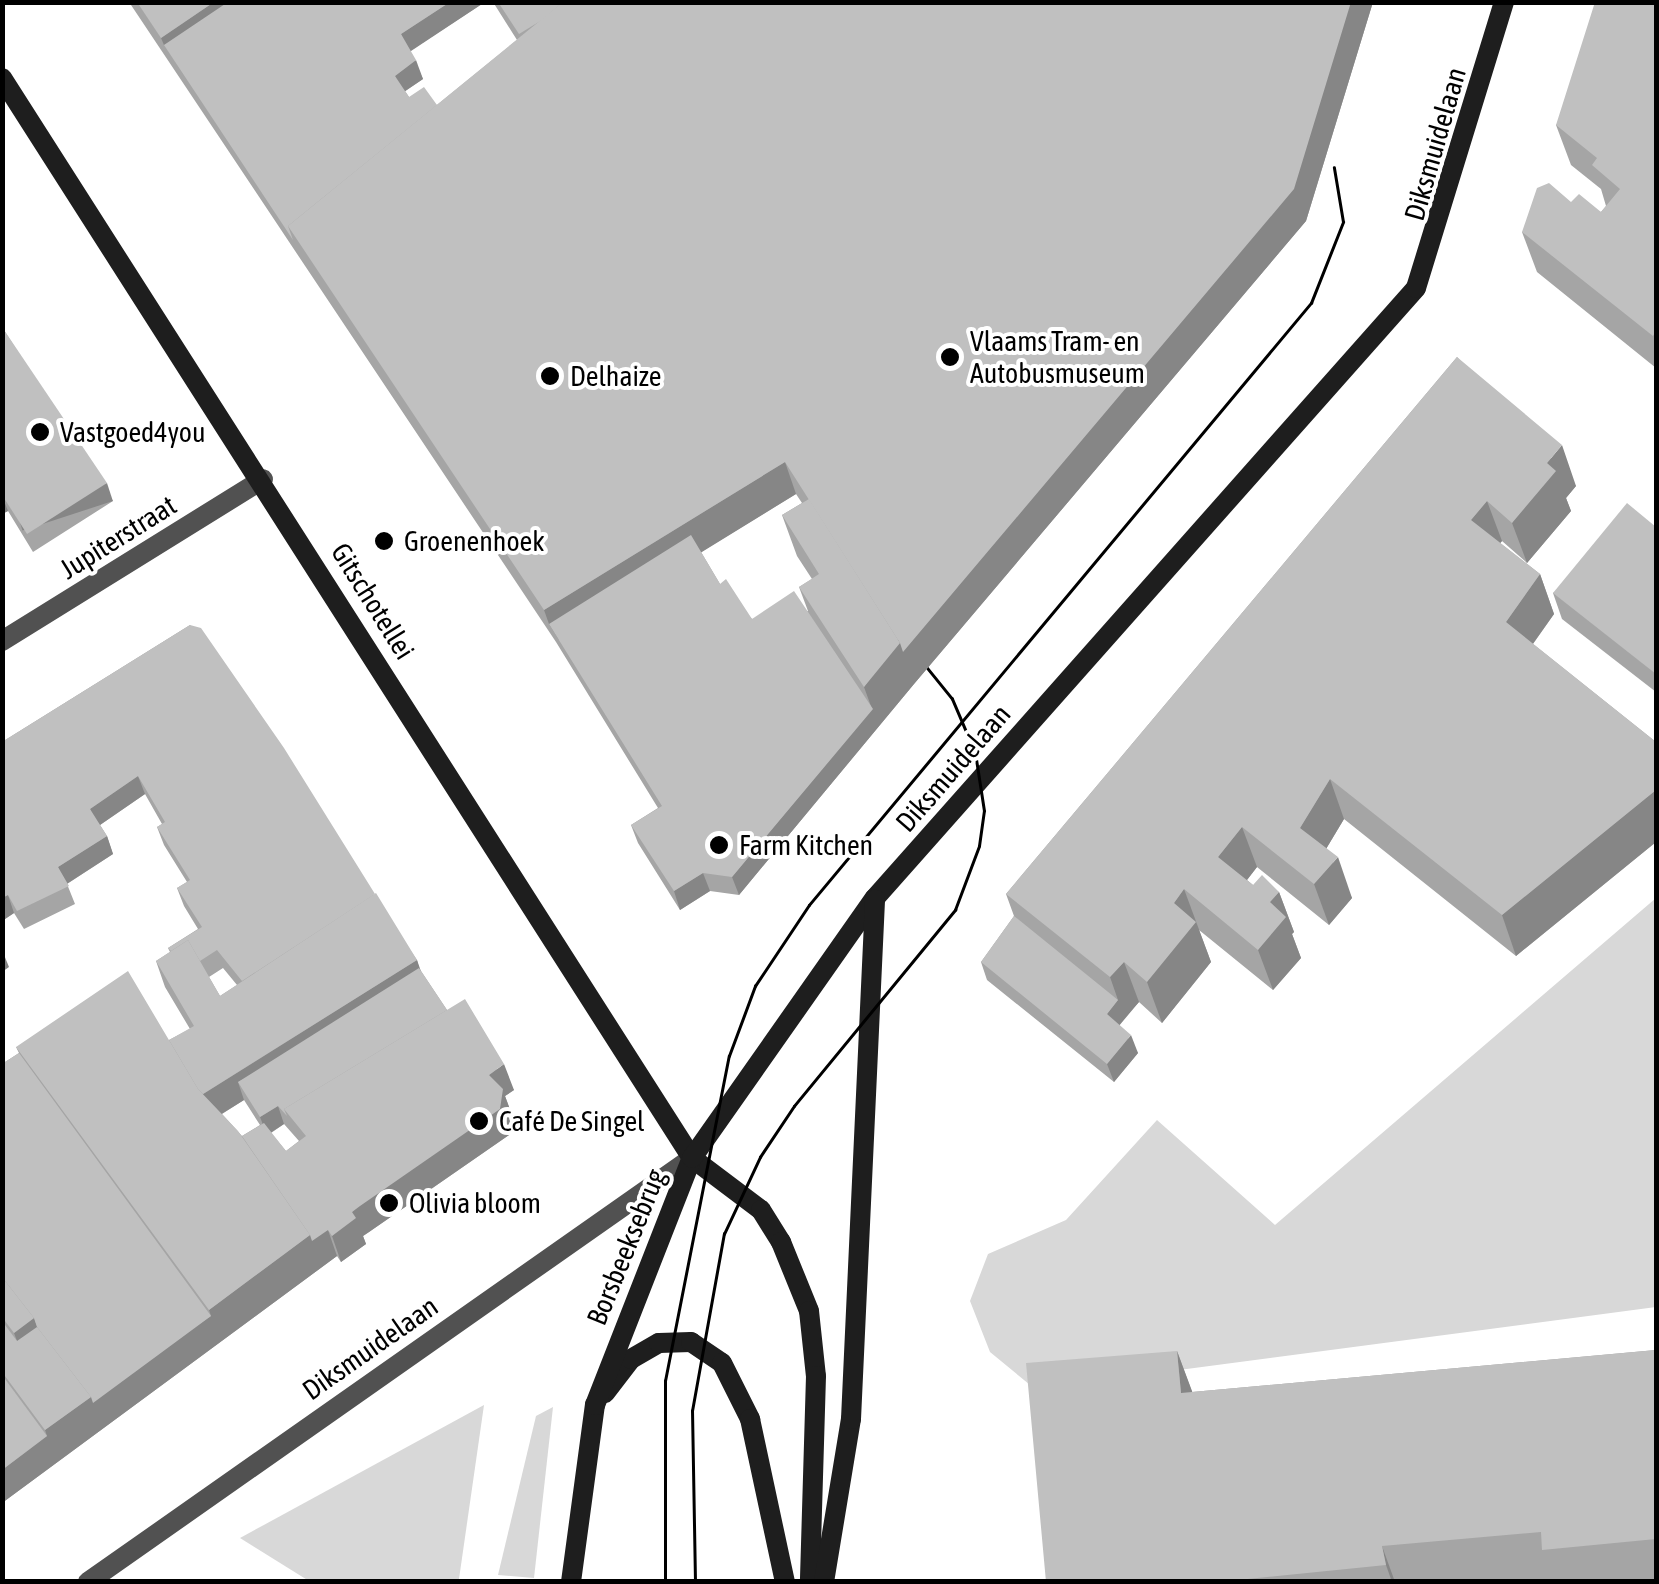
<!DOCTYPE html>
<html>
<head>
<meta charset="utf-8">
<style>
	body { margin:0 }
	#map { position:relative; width:1659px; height:1584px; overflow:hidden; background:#fff; font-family:"Asap Condensed",sans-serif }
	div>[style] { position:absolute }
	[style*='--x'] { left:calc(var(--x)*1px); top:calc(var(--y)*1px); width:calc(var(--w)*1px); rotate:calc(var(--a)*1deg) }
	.green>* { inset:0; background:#d8d8d8 }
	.street>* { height:20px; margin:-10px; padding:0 10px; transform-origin:10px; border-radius:10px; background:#515151 }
	.secondary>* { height:20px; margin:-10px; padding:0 10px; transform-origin:10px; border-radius:10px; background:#1e1e1e }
	.tram>* { height:2.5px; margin:-1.25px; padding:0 1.25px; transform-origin:1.25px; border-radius:1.25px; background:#000 }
	.wall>* { inset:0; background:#a5a5a5 }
	.shaded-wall>* { inset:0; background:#868686; transform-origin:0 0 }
	.building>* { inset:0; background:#c0c0c0 }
	.dots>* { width:28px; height:28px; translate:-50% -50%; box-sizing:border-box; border:5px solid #fff; border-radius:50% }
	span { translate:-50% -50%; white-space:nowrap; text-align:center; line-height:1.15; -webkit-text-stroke:8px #fff; paint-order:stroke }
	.street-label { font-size:28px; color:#000 }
	.poi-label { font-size:28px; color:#000 }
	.left { translate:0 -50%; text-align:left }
	.frame { position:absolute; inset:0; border:5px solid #000; pointer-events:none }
</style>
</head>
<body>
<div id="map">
	<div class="green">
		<i style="clip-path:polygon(1656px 898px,1656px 1307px,1035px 1389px,990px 1352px,970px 1301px,988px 1254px,1066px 1220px,1157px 1120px,1275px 1225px)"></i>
		<i style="clip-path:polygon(484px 1405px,459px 1579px,309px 1581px,240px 1538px)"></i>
		<i style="clip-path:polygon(553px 1407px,534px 1578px,498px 1575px,536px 1416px)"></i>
	</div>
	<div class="street">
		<i style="--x:2;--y:641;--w:307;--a:-31.8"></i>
		<i style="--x:88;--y:1582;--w:738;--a:-35.07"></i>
	</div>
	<div class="secondary">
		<i style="--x:2;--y:78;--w:1282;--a:57.43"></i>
		<i style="--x:692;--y:1158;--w:86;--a:37"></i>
		<i style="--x:761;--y:1210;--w:38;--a:58"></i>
		<i style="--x:781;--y:1242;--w:74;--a:67.9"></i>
		<i style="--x:809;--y:1311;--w:65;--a:83.9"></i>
		<i style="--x:816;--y:1376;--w:206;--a:91.7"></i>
		<i style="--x:605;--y:1393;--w:43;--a:-52.6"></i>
		<i style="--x:631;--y:1359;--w:32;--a:-30"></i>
		<i style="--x:659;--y:1343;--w:32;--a:-2"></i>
		<i style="--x:691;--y:1342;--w:37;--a:34"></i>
		<i style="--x:722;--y:1363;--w:63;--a:63.4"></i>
		<i style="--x:750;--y:1419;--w:167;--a:77.9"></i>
		<i style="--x:571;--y:1582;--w:179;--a:-82.3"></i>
		<i style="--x:595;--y:1405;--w:265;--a:-68.6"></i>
		<i style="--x:692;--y:1158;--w:318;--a:-54.9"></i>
		<i style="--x:875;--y:898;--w:815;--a:-48.43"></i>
		<i style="--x:1416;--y:288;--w:299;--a:-72.9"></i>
		<i style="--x:824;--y:1582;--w:165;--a:-80.6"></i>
		<i style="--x:851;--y:1419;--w:520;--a:-87.35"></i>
	</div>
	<div class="tram">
		<i style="--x:665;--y:1582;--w:201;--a:-90"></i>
		<i style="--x:665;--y:1381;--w:331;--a:-78.9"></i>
		<i style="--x:729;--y:1056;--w:75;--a:-69.6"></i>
		<i style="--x:755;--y:986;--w:97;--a:-56.3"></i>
		<i style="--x:809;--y:905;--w:784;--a:-50.18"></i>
		<i style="--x:1311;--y:303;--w:87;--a:-68.4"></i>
		<i style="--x:1343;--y:222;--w:55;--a:-99.5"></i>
		<i style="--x:695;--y:1582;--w:171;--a:-91"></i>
		<i style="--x:692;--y:1411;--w:180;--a:-79.8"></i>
		<i style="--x:724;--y:1234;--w:85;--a:-64.9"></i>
		<i style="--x:760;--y:1157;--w:61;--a:-56.3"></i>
		<i style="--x:794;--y:1106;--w:254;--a:-50.6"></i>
		<i style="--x:955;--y:910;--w:68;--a:-69.4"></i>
		<i style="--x:979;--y:846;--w:35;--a:-82"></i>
		<i style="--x:984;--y:811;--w:59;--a:-98.8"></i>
		<i style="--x:975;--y:753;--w:59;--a:-113.1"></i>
		<i style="--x:952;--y:699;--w:40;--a:-129"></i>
	</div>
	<div class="wall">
		<i style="clip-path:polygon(evenodd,129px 2px,485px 2px,410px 51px,423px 79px,405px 91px,409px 97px,437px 105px,517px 40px,493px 2px,1373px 2px,1306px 221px,914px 684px,739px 895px,710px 891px,680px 910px,638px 843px,631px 825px,658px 808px,556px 642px,129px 2px,796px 494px,802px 503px,782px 515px,797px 556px,812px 579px,799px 587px,808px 611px,752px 619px,720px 584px,701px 552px,796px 494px)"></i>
		<i style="clip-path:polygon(1656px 2px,1656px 368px,1537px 272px,1522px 232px,1571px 202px,1601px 212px,1606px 206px,1601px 189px,1571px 165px,1556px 125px)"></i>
		<i style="clip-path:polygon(2px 327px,113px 501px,33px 552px,8px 511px,2px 514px)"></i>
		<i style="clip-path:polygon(1457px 357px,1576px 486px,1566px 498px,1571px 511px,1527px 563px,1502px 541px,1500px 543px,1540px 574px,1554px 614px,1533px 644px,1656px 742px,1656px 842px,1516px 956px,1344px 819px,1326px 849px,1352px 898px,1329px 925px,1257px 867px,1247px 880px,1253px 885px,1279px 892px,1294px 932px,1292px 934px,1301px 958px,1273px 990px,1199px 930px,1211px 962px,1162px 1023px,1139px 1002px,1124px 1018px,1119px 1025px,1138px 1053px,1114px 1082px,987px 980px,981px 962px,1014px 916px,1006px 894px)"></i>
		<i style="clip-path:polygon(1656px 527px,1656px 692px,1562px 619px,1553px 593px)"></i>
		<i style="clip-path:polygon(evenodd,190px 625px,417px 960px,419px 968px,447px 1010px,514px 1090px,505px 1096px,512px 1115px,509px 1135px,369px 1232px,363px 1236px,366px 1244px,341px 1262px,337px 1256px,2px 1503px,2px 1064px,19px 1053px,16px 1047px,169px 1040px,190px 1029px,165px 987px,156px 961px,170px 952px,168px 948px,198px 929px,184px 906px,177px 888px,187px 882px,164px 845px,157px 827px,162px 824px,145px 794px,100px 825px,107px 836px,113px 854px,67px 884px,75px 904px,24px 929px,14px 913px,2px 921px,2px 742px,190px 625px,223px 968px,237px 985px,220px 996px,209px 977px,223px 968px,190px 625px,244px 1100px,260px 1125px,242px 1136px,222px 1114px,244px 1100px,190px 625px,284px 1124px,299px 1141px,286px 1151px,271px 1133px,284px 1124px)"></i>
		<i style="clip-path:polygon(1656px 1350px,1656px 1582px,1046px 1582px,1177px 1351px,1192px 1392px)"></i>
	</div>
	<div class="shaded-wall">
		<i style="clip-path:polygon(214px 2px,262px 2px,164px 45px,161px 38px)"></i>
		<i style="clip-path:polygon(450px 2px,485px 2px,408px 53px,401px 34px)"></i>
		<i style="clip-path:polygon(1351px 2px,1373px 2px,1306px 221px,914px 684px,739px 895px,732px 877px,872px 709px,864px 687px)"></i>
		<i style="clip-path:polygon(416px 60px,423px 79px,401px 94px,395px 76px)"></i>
		<i style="clip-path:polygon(1562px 445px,1576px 486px,1566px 498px,1571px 511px,1527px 563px,1512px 523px,1547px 463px)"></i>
		<i style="clip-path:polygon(785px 462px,796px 494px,559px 640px,549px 624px,544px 610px)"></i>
		<i style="left:107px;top:483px;width:19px;height:95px;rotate:72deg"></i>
		<i style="clip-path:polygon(2px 496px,8px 511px,2px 514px)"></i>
		<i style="clip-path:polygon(1487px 501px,1502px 541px,1486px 560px,1471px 520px)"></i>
		<i style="clip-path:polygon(1540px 574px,1554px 614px,1520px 662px,1506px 622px)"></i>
		<i style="clip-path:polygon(138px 776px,145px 794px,97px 827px,90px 809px)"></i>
		<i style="clip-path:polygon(1330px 779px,1344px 819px,1314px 869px,1300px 828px)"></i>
		<i style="clip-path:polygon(1656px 790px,1656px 842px,1516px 956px,1502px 915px)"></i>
		<i style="clip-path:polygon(1242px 827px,1257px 867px,1233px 898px,1218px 857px)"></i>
		<i style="clip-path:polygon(107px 836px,113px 854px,65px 885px,58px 867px)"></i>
		<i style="clip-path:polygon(1338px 857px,1352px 898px,1329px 925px,1314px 884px)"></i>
		<i style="clip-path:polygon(703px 873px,710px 891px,680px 910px,674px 891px)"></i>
		<i style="clip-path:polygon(1184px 889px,1211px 962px,1162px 1023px,1147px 982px,1174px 903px)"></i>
		<i style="clip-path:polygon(1279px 892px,1294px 932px,1292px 934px,1301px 958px,1273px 990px,1258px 950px,1270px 902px)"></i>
		<i style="clip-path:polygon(8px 895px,14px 913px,2px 921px,2px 898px)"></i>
		<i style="clip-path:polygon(2px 950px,9px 967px,2px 972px)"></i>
		<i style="clip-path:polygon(417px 960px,426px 986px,238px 1082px,244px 1100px,210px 1121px,200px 1096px)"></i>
		<i style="clip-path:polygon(1124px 962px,1139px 1002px,1113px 1033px,1107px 1014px,1118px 1000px,1110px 977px)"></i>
		<i style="clip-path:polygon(1131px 1035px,1138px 1053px,1114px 1082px,1107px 1064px)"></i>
		<i style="clip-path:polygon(504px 1064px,514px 1090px,505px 1096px,512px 1115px,509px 1135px,369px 1232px,363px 1236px,366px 1244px,341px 1262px,332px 1236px,352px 1212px,489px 1075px)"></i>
		<i style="clip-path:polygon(278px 1106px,284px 1124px,267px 1135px,260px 1117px)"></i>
		<i style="clip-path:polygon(328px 1230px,337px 1256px,2px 1503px,2px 1470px,47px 1436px,45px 1430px,91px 1397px,211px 1316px,209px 1310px,310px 1235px)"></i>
		<i style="clip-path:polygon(34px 1318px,49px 1359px,29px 1373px,14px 1333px)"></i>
		<i style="clip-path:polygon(1177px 1351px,1195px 1399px,1181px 1393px)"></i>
		<i style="clip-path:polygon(1382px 1546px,1395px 1582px,1392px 1582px,1386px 1565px)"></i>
	</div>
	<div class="building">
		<i style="clip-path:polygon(137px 2px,214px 2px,161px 38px)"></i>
		<i style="clip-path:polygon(228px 2px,450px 2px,401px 34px,416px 60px,395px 76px,409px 97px,424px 87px,437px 105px,288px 226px,293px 240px,164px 45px)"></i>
		<i style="clip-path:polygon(498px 2px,562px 2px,562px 3px,542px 20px,519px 34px)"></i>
		<i style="clip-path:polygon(563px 2px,1351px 2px,1294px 189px,903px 652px,900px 643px,785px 462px,544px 610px,288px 226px)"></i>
		<i style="clip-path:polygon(1595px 2px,1656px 2px,1656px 331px,1653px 336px,1522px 232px,1537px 188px,1549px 183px,1571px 202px,1579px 194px,1601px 212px,1620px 189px,1592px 165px,1597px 158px,1556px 125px)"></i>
		<i style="clip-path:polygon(2px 327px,107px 483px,27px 534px,2px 495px)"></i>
		<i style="clip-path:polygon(1457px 357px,1562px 445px,1547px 463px,1556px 471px,1512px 523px,1487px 501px,1471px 520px,1540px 574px,1506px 622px,1656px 742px,1656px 790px,1502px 915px,1330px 779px,1300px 828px,1338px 857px,1314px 884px,1242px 827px,1218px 857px,1253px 885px,1262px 875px,1279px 892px,1270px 902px,1286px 917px,1258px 950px,1184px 889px,1174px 903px,1196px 922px,1147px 982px,1124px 962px,1110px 977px,1006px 894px)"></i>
		<i style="clip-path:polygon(809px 499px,900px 643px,864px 687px,799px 587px,819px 574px,782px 515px)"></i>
		<i style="clip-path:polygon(1627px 503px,1656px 527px,1656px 674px,1553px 593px)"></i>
		<i style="clip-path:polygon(691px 535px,720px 584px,726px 579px,752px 619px,794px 591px,873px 709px,732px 877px,703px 873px,674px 891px,631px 825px,662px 806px,549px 624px)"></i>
		<i style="clip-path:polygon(190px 625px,201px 628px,284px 748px,375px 894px,242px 981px,217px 950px,200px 961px,188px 940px,171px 951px,168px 948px,202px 927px,177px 888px,190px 880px,157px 827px,165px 822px,138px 776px,90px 809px,107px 836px,58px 867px,69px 886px,17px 911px,8px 895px,2px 898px,2px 742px)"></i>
		<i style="clip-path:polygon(376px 893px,417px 960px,203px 1094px,198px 1089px,169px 1040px,194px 1026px,156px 961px,188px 940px,220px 996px)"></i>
		<i style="clip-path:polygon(1014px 916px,1118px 1000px,1107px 1014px,1131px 1035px,1107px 1064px,981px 962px)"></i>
		<i style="clip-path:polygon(419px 968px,447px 1010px,284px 1109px,287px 1116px,278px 1106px,260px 1117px,238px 1082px)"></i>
		<i style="clip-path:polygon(128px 971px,198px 1089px,238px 1131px,310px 1235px,209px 1310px,16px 1047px)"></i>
		<i style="clip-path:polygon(465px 999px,504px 1064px,489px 1075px,503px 1089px,500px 1109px,360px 1206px,352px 1212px,356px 1218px,332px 1236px,328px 1230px,312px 1241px,310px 1235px,242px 1136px,264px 1123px,286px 1151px,306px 1136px,284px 1109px)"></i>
		<i style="clip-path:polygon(19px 1053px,211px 1316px,93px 1403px,91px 1397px,37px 1327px,34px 1318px,2px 1277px,2px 1064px)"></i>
		<i style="clip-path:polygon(2px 1277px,34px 1318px,14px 1333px,2px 1317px)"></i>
		<i style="clip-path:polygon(2px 1321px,17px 1341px,37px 1327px,91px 1397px,45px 1430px,2px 1372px)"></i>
		<i style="clip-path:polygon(1656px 1350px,1656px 1539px,1542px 1550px,1541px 1532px,1382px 1546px,1386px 1565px,1218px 1582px,1046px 1582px,1026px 1363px,1177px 1351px,1181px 1393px)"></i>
		<i style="clip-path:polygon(2px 1375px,47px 1436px,2px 1470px)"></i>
	</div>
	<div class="dots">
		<i style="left:950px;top:357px;background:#000"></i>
		<i style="left:550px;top:376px;background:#000"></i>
		<i style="left:40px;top:432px;background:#000"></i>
		<i style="left:384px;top:541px;background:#000"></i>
		<i style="left:719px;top:845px;background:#000"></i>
		<i style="left:479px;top:1121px;background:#000"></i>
		<i style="left:389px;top:1203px;background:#000"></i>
	</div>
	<div class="street-label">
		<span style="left:1435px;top:144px;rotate:-74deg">Diksmuidelaan</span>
		<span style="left:118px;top:537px;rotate:-32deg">Jupiterstraat</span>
		<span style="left:373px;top:601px;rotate:58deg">Gitschotellei</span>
		<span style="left:953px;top:768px;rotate:-49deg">Diksmuidelaan</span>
		<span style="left:626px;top:1247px;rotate:-68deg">Borsbeeksebrug</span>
		<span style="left:370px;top:1348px;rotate:-35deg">Diksmuidelaan</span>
	</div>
	<div class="poi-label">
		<span class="left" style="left:970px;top:357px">Vlaams Tram- en<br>Autobusmuseum</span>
		<span class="left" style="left:570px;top:376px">Delhaize</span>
		<span class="left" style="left:60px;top:432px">Vastgoed4you</span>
		<span class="left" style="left:404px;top:541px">Groenenhoek</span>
		<span class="left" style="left:739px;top:845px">Farm Kitchen</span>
		<span class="left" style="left:499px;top:1121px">Café De Singel</span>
		<span class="left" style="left:409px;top:1203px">Olivia bloom</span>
	</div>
	<div class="frame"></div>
</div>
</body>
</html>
